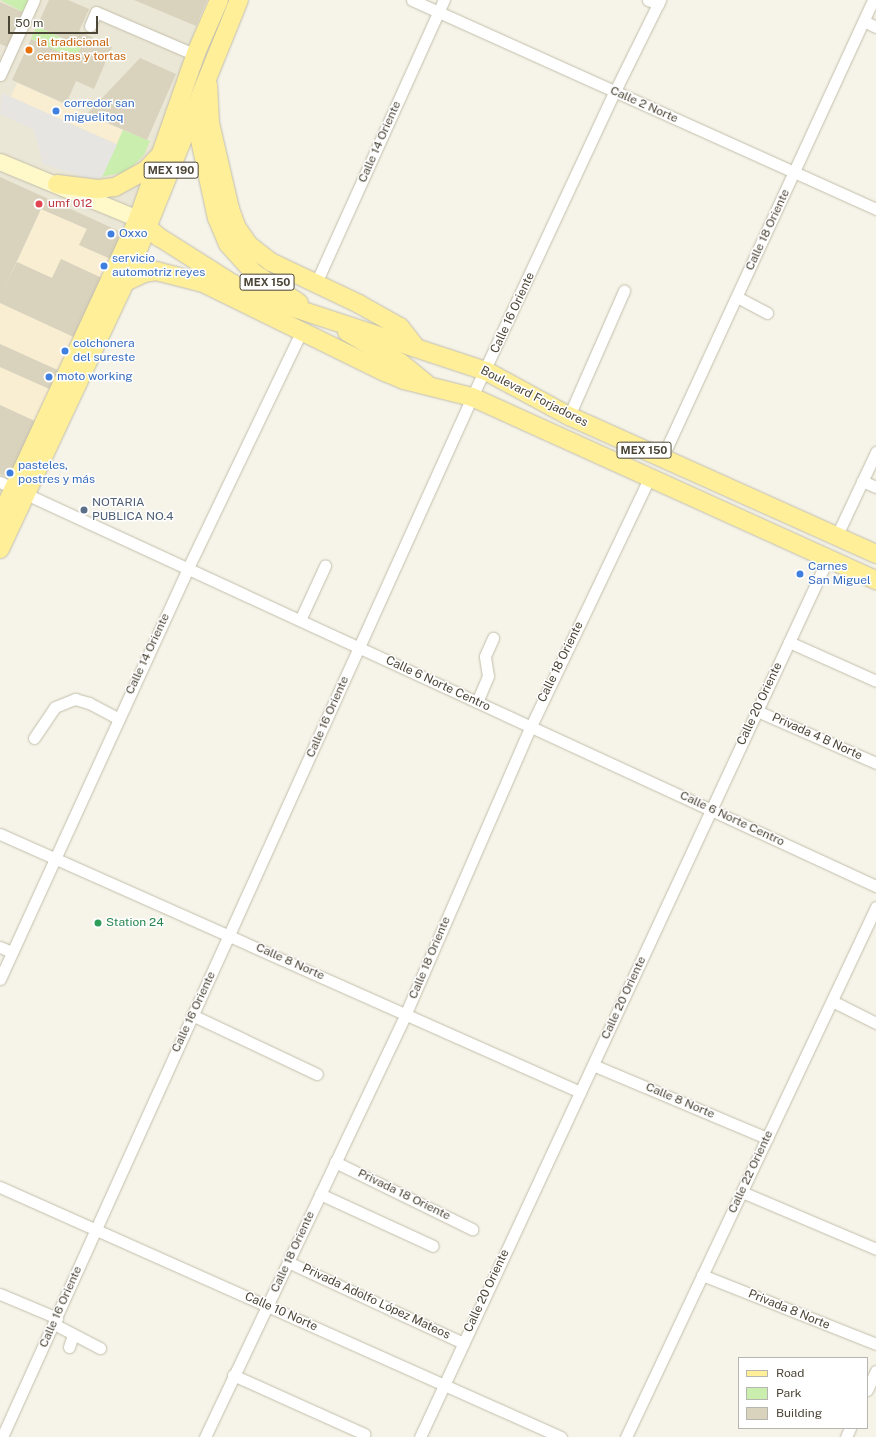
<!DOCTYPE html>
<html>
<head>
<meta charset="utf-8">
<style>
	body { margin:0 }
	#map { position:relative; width:876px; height:1437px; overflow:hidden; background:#f6f4e9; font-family:"Public Sans",sans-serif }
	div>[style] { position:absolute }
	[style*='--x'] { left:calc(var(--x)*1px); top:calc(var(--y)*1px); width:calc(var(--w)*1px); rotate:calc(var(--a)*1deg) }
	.residential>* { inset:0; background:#ebe7d6 }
	.commercial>* { inset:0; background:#faeed2; transform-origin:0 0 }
	.green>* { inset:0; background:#c9eead; transform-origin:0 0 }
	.parking>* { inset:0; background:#e7e5e1 }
	.building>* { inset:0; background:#d9d2bd }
	.roads { filter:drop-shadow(0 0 1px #c3beaa) drop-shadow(0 0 1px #c3beaa) }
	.minor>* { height:11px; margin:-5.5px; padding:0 5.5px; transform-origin:5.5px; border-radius:5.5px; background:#fff }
	.secondary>* { height:16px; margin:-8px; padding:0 8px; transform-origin:8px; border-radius:8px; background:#fff9ca }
	.primary>* { height:18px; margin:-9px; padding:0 9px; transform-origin:9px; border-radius:9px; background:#ffef99 }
	.dots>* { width:11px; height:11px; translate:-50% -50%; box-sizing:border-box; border:2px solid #fff; border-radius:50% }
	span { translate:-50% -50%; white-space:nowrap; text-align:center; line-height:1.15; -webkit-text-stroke:3px #fff; paint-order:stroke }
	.shield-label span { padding:1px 3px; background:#fff; border:1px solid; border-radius:3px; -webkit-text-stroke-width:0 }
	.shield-label { font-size:11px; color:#4b4536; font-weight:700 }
	.food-label { font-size:12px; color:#c56008 }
	.left { translate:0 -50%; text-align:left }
	.shop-label { font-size:12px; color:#366cbe }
	.street-label { font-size:12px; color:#4b4536 }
	.health-label { font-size:12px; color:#be3a42 }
	.service-label { font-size:12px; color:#4e5e75 }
	.leisure-label { font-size:12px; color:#27864d }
	.legend { position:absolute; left:738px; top:1357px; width:130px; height:72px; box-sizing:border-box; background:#fff; border:1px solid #b7b5af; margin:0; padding:5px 7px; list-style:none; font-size:12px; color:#4b4536 }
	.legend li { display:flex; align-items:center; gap:8px; height:20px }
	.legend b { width:20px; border:1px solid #b7b5af }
	.scale { position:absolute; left:8px; top:16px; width:90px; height:18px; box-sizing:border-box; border:2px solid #4b4536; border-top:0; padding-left:5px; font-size:12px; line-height:14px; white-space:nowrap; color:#4b4536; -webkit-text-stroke:3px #fff; paint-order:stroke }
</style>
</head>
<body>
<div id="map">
	<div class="residential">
		<i style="clip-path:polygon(0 0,221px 0,161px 151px,0 518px)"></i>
	</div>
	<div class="commercial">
		<i style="left:17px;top:83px;width:116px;height:15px;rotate:24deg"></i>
		<i style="clip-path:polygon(41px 209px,87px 229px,79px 245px,113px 260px,104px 279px,61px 259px,52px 278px,17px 262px)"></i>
		<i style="clip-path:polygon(0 303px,78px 339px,62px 372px,0 344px)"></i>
		<i style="clip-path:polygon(0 367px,54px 391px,37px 422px,0 405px)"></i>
	</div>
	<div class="green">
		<i style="clip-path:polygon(0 0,31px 0,25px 13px)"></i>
		<i style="left:37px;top:26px;width:49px;height:14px;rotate:26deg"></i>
		<i style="clip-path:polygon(123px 130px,150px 141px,144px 155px,135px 164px,124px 172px,102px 177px)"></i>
	</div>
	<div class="parking">
		<i style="clip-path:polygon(2px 93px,117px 145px,102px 177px,90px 179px,43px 164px,34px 130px,0 114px)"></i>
	</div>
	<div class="building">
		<i style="clip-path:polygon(49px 0,68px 0,89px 9px,79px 31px,112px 47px,94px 89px,76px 81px,66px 104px,12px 80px,31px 39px,75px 59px,81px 47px,37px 26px)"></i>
		<i style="clip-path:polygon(134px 0,207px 0,196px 26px)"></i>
		<i style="clip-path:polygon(0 2px,25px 13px,8px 47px,0 44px)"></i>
		<i style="clip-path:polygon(140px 58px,176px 74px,147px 140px,87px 114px)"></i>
		<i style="clip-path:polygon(0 177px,119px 231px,122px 235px,113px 260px,79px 245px,87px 229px,41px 209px,3px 291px,17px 262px,52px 278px,61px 259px,104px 279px,78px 339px,0 303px)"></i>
		<i style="clip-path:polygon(0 344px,62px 372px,54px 391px,0 367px)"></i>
		<i style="clip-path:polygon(0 405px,37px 422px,12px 479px,0 474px)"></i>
	</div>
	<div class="roads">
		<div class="minor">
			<i style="--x:412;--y:0;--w:509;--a:24.25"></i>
			<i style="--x:648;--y:0;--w:11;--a:22"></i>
			<i style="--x:864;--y:21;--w:13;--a:27"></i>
			<i style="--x:90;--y:26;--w:15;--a:-67"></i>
			<i style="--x:96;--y:12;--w:109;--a:23.3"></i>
			<i style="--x:0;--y:75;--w:82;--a:-65.6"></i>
			<i style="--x:316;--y:283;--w:311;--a:-65.7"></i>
			<i style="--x:737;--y:297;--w:34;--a:28"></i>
			<i style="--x:569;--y:416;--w:137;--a:-66.3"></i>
			<i style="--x:662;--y:458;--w:504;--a:-65.26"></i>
			<i style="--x:862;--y:481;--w:15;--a:23"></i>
			<i style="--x:0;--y:482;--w:965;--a:24.76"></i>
			<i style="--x:837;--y:535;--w:92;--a:-64.8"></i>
			<i style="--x:300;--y:620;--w:60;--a:-65.2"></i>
			<i style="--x:789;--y:642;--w:95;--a:24.1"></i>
			<i style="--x:477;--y:702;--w:28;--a:-67"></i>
			<i style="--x:488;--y:676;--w:20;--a:-99"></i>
			<i style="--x:485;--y:656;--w:20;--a:-66"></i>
			<i style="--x:757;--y:711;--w:130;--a:23.6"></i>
			<i style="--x:34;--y:738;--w:37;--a:-56"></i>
			<i style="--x:55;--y:707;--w:22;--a:-22"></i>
			<i style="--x:75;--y:699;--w:15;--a:16"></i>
			<i style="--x:89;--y:703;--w:34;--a:28"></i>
			<i style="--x:0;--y:834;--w:635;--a:23.98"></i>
			<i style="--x:0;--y:947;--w:13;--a:23"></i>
			<i style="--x:0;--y:979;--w:452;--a:-65.4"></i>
			<i style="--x:188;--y:568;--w:262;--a:-64.4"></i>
			<i style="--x:832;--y:1001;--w:49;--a:26.6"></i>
			<i style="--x:192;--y:1015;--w:138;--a:25.3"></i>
			<i style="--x:593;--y:1065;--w:189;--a:22.8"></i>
			<i style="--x:335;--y:1162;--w:153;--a:26.1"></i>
			<i style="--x:0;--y:1187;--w:614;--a:24.02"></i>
			<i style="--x:742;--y:1192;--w:146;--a:23"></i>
			<i style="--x:320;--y:1194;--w:124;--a:24.7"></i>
			<i style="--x:288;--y:1262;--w:193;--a:24.8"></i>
			<i style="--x:702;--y:1275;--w:187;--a:21.6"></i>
			<i style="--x:0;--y:1294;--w:62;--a:22.8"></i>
			<i style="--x:54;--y:1324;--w:52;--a:27.6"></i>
			<i style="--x:69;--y:1347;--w:13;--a:-72"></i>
			<i style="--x:233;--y:1375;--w:144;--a:24.2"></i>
			<i style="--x:867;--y:1390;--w:21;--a:-65"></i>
			<i style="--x:2;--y:1437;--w:1141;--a:-65.68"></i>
			<i style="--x:472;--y:397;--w:338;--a:-65"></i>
			<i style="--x:615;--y:91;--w:102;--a:-63.7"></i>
			<i style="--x:205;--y:1437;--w:469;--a:-64.6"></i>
			<i style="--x:406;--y:1013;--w:313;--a:-66.5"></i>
			<i style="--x:531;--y:726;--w:276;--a:-64.5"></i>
			<i style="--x:420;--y:1437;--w:969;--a:-65.1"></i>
			<i style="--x:626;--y:1437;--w:586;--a:-64.75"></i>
			<i style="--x:846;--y:1437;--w:10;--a:-66"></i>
		</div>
		<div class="secondary">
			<i style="--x:0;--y:162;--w:149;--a:22.4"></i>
		</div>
		<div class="primary">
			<i style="--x:208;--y:85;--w:38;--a:87"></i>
			<i style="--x:210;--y:123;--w:88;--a:76.9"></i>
			<i style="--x:230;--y:209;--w:20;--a:70"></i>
			<i style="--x:237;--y:228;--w:21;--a:55"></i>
			<i style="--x:249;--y:245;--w:28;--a:38"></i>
			<i style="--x:271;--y:262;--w:98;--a:25.5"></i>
			<i style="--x:359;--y:304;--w:47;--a:29.3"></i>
			<i style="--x:400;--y:327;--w:23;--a:52"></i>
			<i style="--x:194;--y:112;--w:108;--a:77.8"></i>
			<i style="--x:217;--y:218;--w:28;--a:67"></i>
			<i style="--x:228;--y:244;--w:39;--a:48"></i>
			<i style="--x:254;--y:273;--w:54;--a:33.7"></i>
			<i style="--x:57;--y:184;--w:41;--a:7"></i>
			<i style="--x:98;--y:189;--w:17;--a:-7"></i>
			<i style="--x:115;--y:187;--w:35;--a:-29"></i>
			<i style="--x:146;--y:170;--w:18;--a:-47"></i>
			<i style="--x:138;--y:219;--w:28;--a:41"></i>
			<i style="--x:159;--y:237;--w:88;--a:32.4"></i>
			<i style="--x:233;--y:284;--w:50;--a:22.4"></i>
			<i style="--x:279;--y:303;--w:218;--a:18.2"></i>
			<i style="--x:486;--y:371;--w:94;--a:28.5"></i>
			<i style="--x:569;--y:416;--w:337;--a:24.2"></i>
			<i style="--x:125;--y:282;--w:21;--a:-25"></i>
			<i style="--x:144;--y:273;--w:12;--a:-9"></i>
			<i style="--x:156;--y:271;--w:49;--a:14.3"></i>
			<i style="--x:203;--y:283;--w:203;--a:26.1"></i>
			<i style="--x:385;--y:372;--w:21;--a:23"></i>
			<i style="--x:404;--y:380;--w:70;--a:14"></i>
			<i style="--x:472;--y:397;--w:444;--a:24.4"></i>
			<i style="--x:347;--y:332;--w:62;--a:29.9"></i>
			<i style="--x:401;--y:363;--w:32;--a:39"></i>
			<i style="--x:0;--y:518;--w:329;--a:-65.2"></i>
			<i style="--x:138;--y:219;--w:176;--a:-70.7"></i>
			<i style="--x:196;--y:53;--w:58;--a:-66.5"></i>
			<i style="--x:0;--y:549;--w:295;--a:-64.9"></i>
			<i style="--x:125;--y:282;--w:304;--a:-68"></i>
		</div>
	</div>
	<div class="dots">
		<i style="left:29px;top:50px;background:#e8710a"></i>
		<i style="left:56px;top:111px;background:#3f7fe0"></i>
		<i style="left:39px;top:204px;background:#e0444e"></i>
		<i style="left:111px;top:234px;background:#3f7fe0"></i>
		<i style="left:104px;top:266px;background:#3f7fe0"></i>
		<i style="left:65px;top:351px;background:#3f7fe0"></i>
		<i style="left:49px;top:377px;background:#3f7fe0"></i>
		<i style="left:10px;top:473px;background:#3f7fe0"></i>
		<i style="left:84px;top:510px;background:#5c6f8a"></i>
		<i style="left:800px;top:574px;background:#3f7fe0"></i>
		<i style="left:98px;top:923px;background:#2e9e5b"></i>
	</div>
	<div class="shield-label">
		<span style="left:171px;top:170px">MEX 190</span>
		<span style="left:267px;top:282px">MEX 150</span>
		<span style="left:644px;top:450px">MEX 150</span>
	</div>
	<div class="food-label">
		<span class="left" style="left:37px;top:50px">la tradicional<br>cemitas y tortas</span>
	</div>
	<div class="shop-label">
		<span class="left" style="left:64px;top:111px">corredor san<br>miguelitoq</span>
		<span class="left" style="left:119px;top:234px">Oxxo</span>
		<span class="left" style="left:112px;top:266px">servicio<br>automotriz reyes</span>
		<span class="left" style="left:73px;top:351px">colchonera<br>del sureste</span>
		<span class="left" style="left:57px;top:377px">moto working</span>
		<span class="left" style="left:18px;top:473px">pasteles,<br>postres y más</span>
		<span class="left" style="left:808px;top:574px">Carnes<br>San Miguel</span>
	</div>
	<div class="street-label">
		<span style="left:644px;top:105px;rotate:24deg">Calle 2 Norte</span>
		<span style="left:380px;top:142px;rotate:-66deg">Calle 14 Oriente</span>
		<span style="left:768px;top:230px;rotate:-65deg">Calle 18 Oriente</span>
		<span style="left:513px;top:313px;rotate:-65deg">Calle 16 Oriente</span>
		<span style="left:534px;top:397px;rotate:27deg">Boulevard Forjadores</span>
		<span style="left:148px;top:654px;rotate:-65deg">Calle 14 Oriente</span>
		<span style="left:561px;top:662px;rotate:-64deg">Calle 18 Oriente</span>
		<span style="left:438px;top:684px;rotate:25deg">Calle 6 Norte Centro</span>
		<span style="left:760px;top:704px;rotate:-65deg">Calle 20 Oriente</span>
		<span style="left:328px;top:717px;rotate:-66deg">Calle 16 Oriente</span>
		<span style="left:817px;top:737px;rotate:24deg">Privada 4 B Norte</span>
		<span style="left:732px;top:819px;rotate:25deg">Calle 6 Norte Centro</span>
		<span style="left:430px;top:958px;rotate:-67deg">Calle 18 Oriente</span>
		<span style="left:290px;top:962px;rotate:24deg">Calle 8 Norte</span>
		<span style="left:624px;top:998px;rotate:-65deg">Calle 20 Oriente</span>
		<span style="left:194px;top:1012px;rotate:-65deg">Calle 16 Oriente</span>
		<span style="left:680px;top:1101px;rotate:23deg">Calle 8 Norte</span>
		<span style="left:751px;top:1172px;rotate:-65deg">Calle 22 Oriente</span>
		<span style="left:404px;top:1195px;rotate:26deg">Privada 18 Oriente</span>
		<span style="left:293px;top:1252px;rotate:-65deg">Calle 18 Oriente</span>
		<span style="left:487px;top:1291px;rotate:-65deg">Calle 20 Oriente</span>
		<span style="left:376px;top:1302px;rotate:25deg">Privada Adolfo López Mateos</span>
		<span style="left:61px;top:1307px;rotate:-66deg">Calle 16 Oriente</span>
		<span style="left:789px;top:1310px;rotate:22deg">Privada 8 Norte</span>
		<span style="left:281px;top:1312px;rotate:24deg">Calle 10 Norte</span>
	</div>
	<div class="health-label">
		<span class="left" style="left:48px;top:204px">umf 012</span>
	</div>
	<div class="service-label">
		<span class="left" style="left:92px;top:510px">NOTARIA<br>PUBLICA NO.4</span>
	</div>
	<div class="leisure-label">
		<span class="left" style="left:106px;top:923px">Station 24</span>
	</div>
	<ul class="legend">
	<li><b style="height:5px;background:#ffef99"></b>Road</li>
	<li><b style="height:11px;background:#c9eead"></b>Park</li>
	<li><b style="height:11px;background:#d9d2bd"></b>Building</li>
	</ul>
	<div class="scale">50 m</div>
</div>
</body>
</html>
